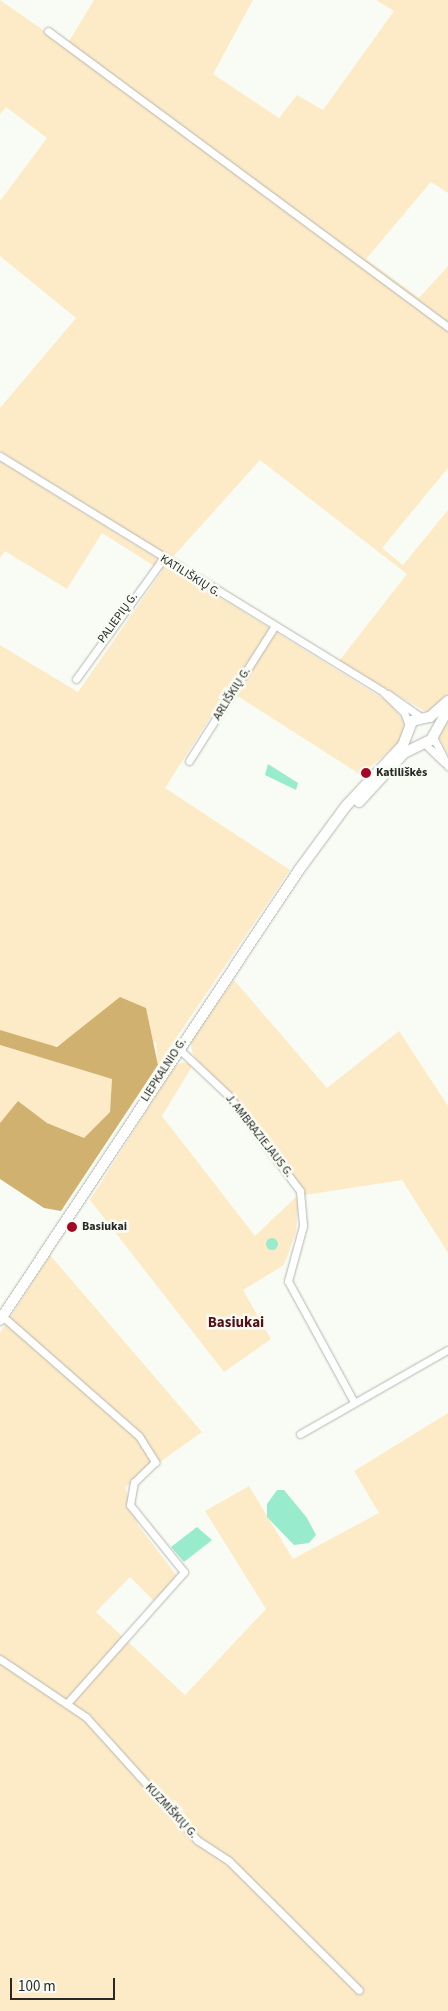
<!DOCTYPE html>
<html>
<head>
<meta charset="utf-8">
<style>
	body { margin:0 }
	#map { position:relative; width:448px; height:2011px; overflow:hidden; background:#f9fcf5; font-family:"Source Sans 3",sans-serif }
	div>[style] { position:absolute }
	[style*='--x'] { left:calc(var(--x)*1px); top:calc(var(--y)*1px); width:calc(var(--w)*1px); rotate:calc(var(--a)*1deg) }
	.green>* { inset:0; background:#fdebc7 }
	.forest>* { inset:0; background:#d0b16f }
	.water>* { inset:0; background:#98ebcd }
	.round { border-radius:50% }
	.roads { filter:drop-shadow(0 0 1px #b3b6b0) drop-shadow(0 0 1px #b3b6b0) }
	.minor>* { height:7px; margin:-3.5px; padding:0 3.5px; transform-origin:3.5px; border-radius:3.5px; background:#fff }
	.highway>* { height:10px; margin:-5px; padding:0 5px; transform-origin:5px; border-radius:5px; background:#fff }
	.dots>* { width:14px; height:14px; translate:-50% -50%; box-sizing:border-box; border:2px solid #f9fcf5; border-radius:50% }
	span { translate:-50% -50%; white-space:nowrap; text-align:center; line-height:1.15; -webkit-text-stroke:5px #f9fcf5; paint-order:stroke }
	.street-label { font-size:12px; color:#282926 }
	.poi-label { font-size:12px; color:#282926; font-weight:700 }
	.left { translate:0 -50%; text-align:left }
	.quarter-label { font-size:15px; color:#561117; font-weight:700 }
	.scale { position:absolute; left:10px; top:1978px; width:105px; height:22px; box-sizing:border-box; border:2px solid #282926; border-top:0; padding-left:6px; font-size:15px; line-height:18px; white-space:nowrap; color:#282926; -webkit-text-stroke:4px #f9fcf5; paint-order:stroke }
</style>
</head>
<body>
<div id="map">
	<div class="green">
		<i style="clip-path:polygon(0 0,66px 46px,94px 0,253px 0,213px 74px,279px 118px,297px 95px,323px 110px,394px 11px,376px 0,448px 0,448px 193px,431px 182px,366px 259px,419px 298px,448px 266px,448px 468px,382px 548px,403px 565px,448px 510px,448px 695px,428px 713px,339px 661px,407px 574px,260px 460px,172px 558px,0 451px,0 408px,76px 318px,0 256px,0 201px,47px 138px,6px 107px,0 114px)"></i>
		<i style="clip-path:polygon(0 461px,390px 703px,404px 722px,401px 741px,361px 775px,228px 690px,165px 788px,290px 870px,158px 1065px,156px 1042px,68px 1042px,49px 1047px,0 1030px,0 645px,78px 692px,162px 571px,102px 533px,67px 589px,5px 551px,0 558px)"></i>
		<i style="clip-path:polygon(448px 716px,448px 755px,438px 735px)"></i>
		<i style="clip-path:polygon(234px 980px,327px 1088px,399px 1031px,448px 1106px,448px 1253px,402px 1180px,305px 1195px,270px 1141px,193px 1055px,190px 1041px)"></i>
		<i style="clip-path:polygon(0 1045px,112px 1079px,110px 1112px,84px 1138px,47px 1123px,18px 1101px,0 1123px)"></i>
		<i style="clip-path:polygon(182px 1062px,193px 1065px,162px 1116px,255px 1236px,297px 1196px,298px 1208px,296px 1232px,284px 1265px,243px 1290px,271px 1339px,224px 1372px,90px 1200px,173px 1069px)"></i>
		<i style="clip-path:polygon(50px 1255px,202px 1432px,125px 1487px,138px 1525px,177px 1576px,154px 1601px,130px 1577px,96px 1612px,185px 1695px,266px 1609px,205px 1511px,249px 1486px,293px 1559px,379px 1513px,354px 1471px,448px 1413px,448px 2011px,0 2011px,0 1333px)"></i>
	</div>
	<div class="forest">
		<i style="clip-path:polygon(120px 997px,146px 1008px,158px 1065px,61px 1211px,44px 1208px,0 1179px,0 1123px,18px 1101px,47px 1123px,84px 1138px,110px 1112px,112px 1079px,0 1045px,0 1030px,57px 1047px)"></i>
	</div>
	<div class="water">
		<i style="clip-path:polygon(268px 764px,298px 783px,296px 790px,265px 775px)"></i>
		<i class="round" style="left:266px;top:1238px;width:12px;height:12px"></i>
		<i style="clip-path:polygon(277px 1490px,284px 1490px,307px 1518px,316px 1535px,309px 1543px,294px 1545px,267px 1517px,267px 1504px)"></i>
		<i style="clip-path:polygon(197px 1527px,212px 1540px,184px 1562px,171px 1547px)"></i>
	</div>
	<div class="roads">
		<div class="minor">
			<i style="--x:48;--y:31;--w:498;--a:36.5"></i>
			<i style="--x:0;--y:456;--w:450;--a:31.6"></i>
			<i style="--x:383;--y:692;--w:29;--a:44"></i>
			<i style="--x:404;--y:712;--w:15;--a:70"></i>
			<i style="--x:76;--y:679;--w:148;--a:-54.1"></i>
			<i style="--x:388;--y:694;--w:42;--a:35.2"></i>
			<i style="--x:433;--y:737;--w:33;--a:63"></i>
			<i style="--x:424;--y:743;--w:28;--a:44"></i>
			<i style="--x:189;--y:761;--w:159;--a:-57.6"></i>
			<i style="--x:179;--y:1049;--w:67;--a:43.2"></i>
			<i style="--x:228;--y:1095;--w:120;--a:53.1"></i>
			<i style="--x:300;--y:1191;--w:35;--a:85"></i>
			<i style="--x:303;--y:1226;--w:57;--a:105.3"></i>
			<i style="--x:288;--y:1281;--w:138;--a:61.4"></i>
			<i style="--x:0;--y:1314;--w:185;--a:41.3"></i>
			<i style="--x:139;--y:1436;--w:31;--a:58"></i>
			<i style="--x:155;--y:1462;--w:29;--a:136"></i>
			<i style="--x:134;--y:1482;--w:23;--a:100"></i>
			<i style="--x:130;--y:1505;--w:86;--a:51.1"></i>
			<i style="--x:184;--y:1572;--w:174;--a:131.7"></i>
			<i style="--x:300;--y:1434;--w:169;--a:-29.7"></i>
			<i style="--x:0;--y:1659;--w:104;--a:34"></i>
			<i style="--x:86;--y:1717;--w:166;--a:47.9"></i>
			<i style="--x:197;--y:1840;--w:38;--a:33"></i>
			<i style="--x:229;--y:1861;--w:183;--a:44.8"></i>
		</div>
		<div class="highway">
			<i style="--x:359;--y:802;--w:67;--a:-47.4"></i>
			<i style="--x:404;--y:753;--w:30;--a:-26"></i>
			<i style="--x:431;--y:740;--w:35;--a:-61"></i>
			<i style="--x:0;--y:1320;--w:540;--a:-56.4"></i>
			<i style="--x:299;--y:870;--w:79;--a:-53.7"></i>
			<i style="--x:346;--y:806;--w:83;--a:-46.9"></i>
			<i style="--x:403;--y:745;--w:26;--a:-69"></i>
			<i style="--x:412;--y:721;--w:18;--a:-13"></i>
			<i style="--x:430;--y:717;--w:24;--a:-42"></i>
		</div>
	</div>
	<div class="dots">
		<i style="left:366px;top:773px;background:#a40725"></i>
		<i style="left:72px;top:1227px;background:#a40725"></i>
	</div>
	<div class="street-label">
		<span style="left:190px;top:576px;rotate:32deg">KATILIŠKIŲ G.</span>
		<span style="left:118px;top:618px;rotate:-54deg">PALIEPIŲ G.</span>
		<span style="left:232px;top:694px;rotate:-58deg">ARLIŠKIŲ G.</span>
		<span style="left:164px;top:1070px;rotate:-57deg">LIEPKALNIO G.</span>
		<span style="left:259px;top:1136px;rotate:52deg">J. AMBRAZIEJAUS G.</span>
		<span style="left:171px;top:1811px;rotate:47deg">KUZMIŠKIŲ G.</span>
	</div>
	<div class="poi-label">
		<span class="left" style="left:376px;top:773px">Katiliškės</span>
		<span class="left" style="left:82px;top:1227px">Basiukai</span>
	</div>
	<div class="quarter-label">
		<span style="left:236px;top:1323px">Basiukai</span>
	</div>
	<div class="scale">100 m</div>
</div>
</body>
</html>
